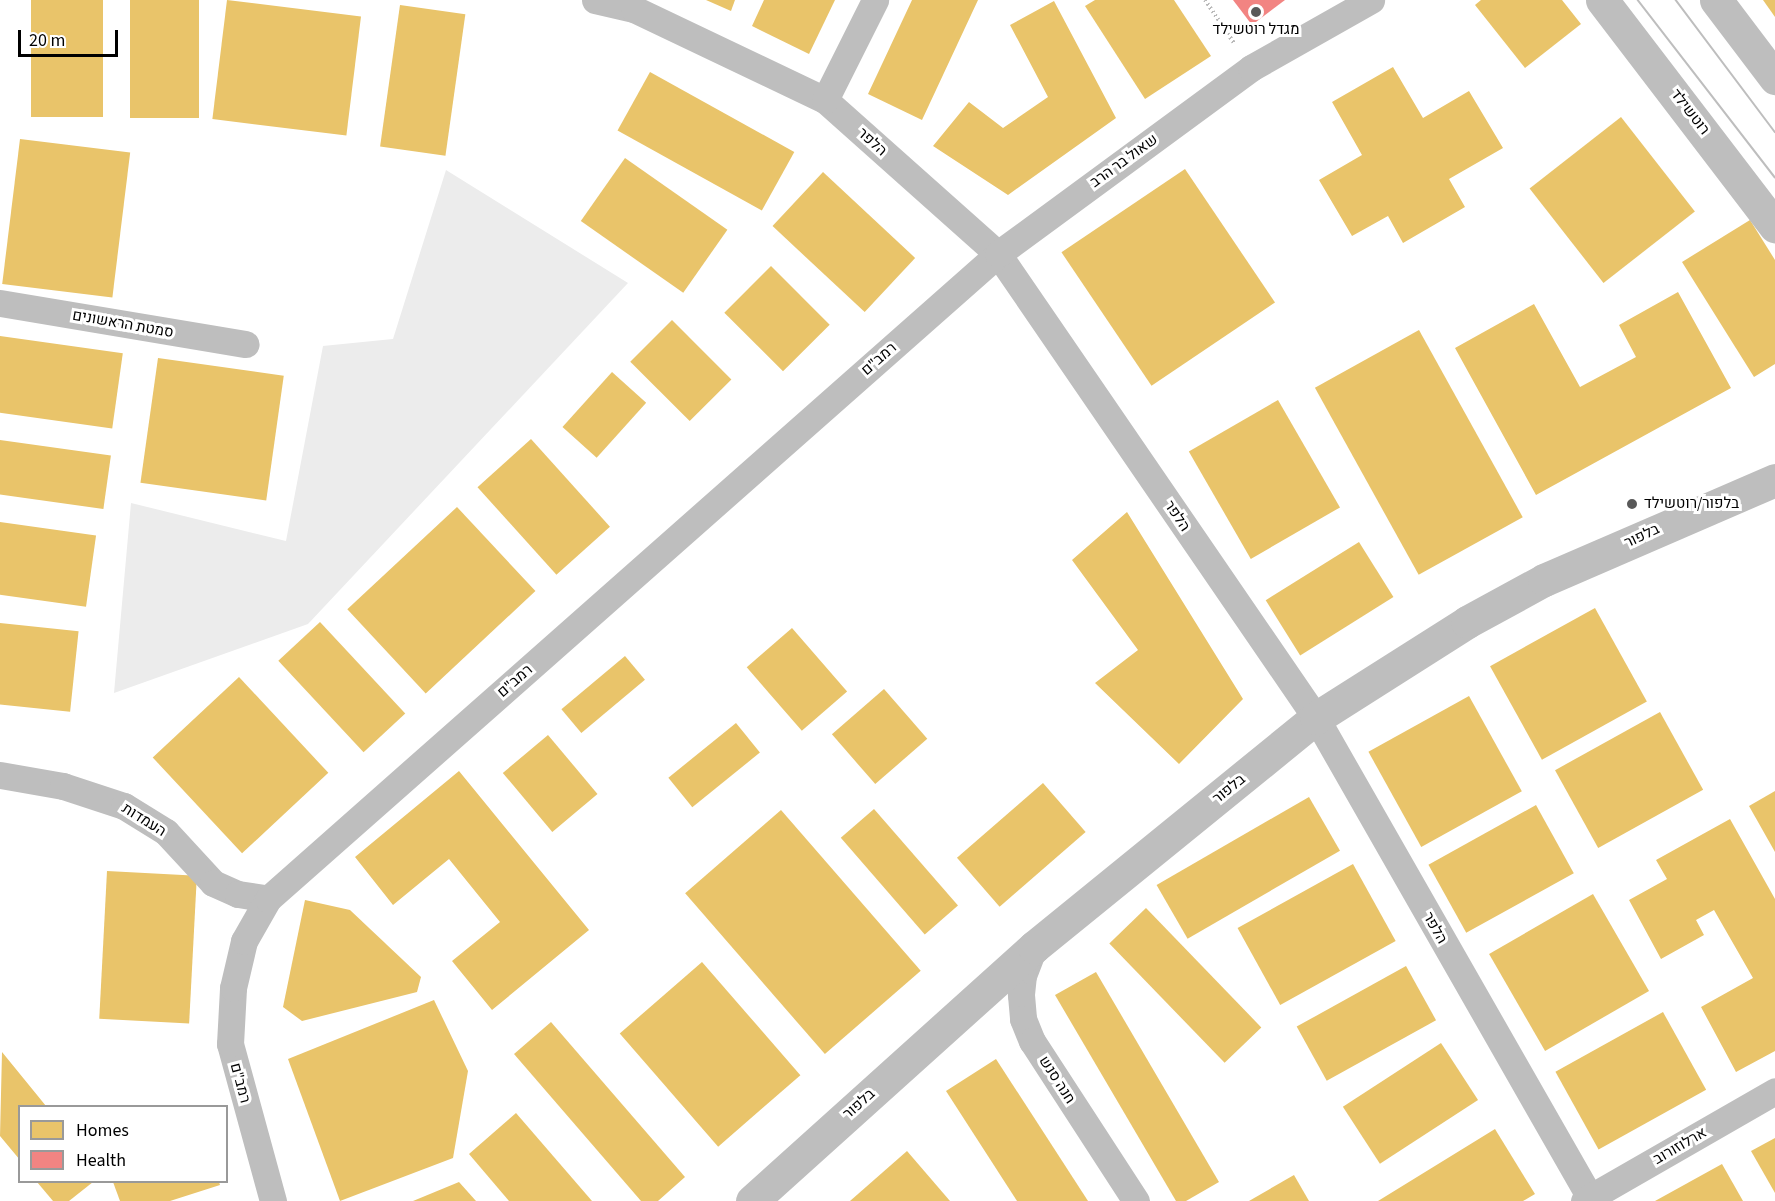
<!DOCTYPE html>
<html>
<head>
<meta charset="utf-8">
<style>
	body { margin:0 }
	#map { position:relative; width:1775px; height:1201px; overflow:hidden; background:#fff; font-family:"Source Sans 3",Heebo,sans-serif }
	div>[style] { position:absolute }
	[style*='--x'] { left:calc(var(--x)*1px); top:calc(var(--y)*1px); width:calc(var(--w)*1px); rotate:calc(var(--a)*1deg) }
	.green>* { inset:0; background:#ececec }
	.homes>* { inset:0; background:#e9c46a; transform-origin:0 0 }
	.health>* { inset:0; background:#f28482 }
	.path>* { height:4px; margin-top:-2px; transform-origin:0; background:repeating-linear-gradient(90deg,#b9b9b9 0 1.5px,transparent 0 4.5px) }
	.minor>* { height:27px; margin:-13.5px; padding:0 13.5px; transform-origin:13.5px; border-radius:13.5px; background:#bebebe }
	.tertiary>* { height:33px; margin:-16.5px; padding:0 16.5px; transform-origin:16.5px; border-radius:16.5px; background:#bebebe }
	.tram>* { height:1.5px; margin:-0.75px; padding:0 0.75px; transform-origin:0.75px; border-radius:0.75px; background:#bebebe }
	.dots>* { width:16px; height:16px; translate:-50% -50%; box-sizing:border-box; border:3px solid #fff; border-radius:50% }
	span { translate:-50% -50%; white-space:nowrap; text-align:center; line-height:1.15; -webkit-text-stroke:6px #fff; paint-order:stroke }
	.poi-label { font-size:15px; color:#000 }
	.left { translate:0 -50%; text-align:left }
	.street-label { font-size:15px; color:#000 }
	.legend { position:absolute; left:18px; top:1105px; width:210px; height:78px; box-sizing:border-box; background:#fff; border:2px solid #999; margin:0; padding:8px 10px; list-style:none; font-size:18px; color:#000 }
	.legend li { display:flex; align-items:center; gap:12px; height:30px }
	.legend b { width:30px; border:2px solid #999 }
	.scale { position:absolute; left:18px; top:30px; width:100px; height:27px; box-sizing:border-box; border:3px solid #000; border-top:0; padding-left:8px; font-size:18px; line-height:21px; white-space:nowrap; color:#000; -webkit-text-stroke:4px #fff; paint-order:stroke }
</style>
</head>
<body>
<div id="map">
	<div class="green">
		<i style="clip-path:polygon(446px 170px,628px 283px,308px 624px,114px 693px,131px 503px,286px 541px,323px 346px,393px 339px)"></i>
	</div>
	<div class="homes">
		<i style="left:31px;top:0;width:72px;height:117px"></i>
		<i style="left:130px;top:0;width:69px;height:118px"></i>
		<i style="left:227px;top:0;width:135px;height:120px;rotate:7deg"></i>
		<i style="clip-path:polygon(706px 0,735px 0,731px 11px)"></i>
		<i style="clip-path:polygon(764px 0,835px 0,809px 54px,752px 26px)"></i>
		<i style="clip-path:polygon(912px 0,978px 0,922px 120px,868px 94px)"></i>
		<i style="clip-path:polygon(1095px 0,1174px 0,1211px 56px,1145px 99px,1085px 6px)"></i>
		<i style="clip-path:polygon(1481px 0,1562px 0,1581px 24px,1525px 68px,1475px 5px)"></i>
		<i style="clip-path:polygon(1763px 0,1775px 0,1775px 17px)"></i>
		<i style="clip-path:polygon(1054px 1px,1116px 118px,1008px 195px,933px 146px,969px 102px,1003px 128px,1048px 97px,1010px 25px)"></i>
		<i style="left:400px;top:5px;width:66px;height:143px;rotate:8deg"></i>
		<i style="clip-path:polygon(1393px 67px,1423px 118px,1469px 91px,1503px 148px,1449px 179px,1465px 207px,1403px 243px,1388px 216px,1352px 236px,1319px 180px,1362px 155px,1332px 102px)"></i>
		<i style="left:650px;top:72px;width:165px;height:67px;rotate:29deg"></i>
		<i style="left:1621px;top:117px;width:120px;height:116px;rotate:52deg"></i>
		<i style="left:20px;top:139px;width:111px;height:146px;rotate:7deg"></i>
		<i style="left:625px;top:158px;width:125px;height:77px;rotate:35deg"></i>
		<i style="left:1185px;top:169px;width:161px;height:149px;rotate:56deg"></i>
		<i style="left:823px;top:172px;width:126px;height:74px;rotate:43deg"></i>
		<i style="clip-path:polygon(1750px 220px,1775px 260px,1775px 364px,1754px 377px,1682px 262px)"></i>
		<i style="left:771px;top:266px;width:83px;height:66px;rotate:45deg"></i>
		<i style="clip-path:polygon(1678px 292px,1731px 388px,1536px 495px,1455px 348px,1534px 304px,1580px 387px,1636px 357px,1619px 325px)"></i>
		<i style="left:672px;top:320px;width:84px;height:59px;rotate:45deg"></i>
		<i style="left:1419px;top:330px;width:214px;height:119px;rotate:61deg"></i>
		<i style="left:0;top:336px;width:124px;height:76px;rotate:8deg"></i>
		<i style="left:158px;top:358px;width:127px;height:126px;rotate:8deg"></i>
		<i style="left:612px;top:372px;width:46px;height:74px;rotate:42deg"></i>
		<i style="left:1278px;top:400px;width:124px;height:103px;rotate:60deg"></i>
		<i style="left:531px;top:439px;width:118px;height:72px;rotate:48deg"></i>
		<i style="left:0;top:440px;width:112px;height:54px;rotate:8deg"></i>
		<i style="left:457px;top:507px;width:115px;height:150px;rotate:47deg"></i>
		<i style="clip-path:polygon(1127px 512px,1243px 699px,1179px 764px,1095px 683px,1138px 650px,1072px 560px)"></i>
		<i style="left:0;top:522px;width:97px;height:72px;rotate:8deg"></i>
		<i style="left:1359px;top:542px;width:65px;height:110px;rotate:58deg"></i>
		<i style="left:1595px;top:608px;width:107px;height:120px;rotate:61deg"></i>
		<i style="left:320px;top:622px;width:125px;height:57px;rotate:47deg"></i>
		<i style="left:0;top:623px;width:79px;height:81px;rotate:6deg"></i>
		<i style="left:792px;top:628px;width:84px;height:60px;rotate:49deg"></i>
		<i style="left:625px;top:656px;width:31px;height:83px;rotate:50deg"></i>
		<i style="left:239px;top:677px;width:131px;height:118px;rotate:47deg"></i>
		<i style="left:884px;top:689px;width:66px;height:69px;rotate:49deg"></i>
		<i style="left:1469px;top:696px;width:109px;height:115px;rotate:61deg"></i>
		<i style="left:1660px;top:712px;width:89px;height:120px;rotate:61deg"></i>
		<i style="left:736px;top:723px;width:38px;height:87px;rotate:51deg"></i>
		<i style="left:548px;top:735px;width:77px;height:59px;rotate:50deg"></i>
		<i style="clip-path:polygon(459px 771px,589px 930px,492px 1010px,452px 961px,500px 922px,449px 859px,393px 905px,355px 857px)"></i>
		<i style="left:1043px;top:783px;width:65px;height:114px;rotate:49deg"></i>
		<i style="clip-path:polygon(1775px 791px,1775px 852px,1749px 806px)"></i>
		<i style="left:1309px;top:797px;width:62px;height:176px;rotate:60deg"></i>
		<i style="left:1536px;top:805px;width:78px;height:123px;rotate:61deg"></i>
		<i style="left:874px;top:809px;width:128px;height:44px;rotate:49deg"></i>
		<i style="left:781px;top:810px;width:213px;height:127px;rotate:49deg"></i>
		<i style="clip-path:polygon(1730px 819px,1775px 899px,1775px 1051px,1736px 1072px,1701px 1007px,1753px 978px,1714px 910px,1696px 920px,1704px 935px,1661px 959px,1629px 900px,1667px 879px,1656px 860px)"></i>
		<i style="left:1353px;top:864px;width:88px;height:132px;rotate:61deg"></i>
		<i style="left:107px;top:871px;width:90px;height:148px;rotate:3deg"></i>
		<i style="left:1593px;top:894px;width:112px;height:120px;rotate:60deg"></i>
		<i style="clip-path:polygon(305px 900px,350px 910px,421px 977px,417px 992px,302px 1021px,283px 1007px)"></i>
		<i style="left:1146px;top:908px;width:166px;height:51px;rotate:46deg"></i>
		<i style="left:702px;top:962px;width:150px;height:109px;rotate:49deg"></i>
		<i style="left:1406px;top:966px;width:62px;height:125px;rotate:61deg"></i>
		<i style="clip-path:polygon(1096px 972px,1219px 1182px,1186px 1201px,1176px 1201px,1055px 995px)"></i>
		<i style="clip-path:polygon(434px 1000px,468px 1071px,453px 1158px,340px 1201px,288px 1059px)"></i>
		<i style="left:1663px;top:1012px;width:89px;height:123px;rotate:61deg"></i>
		<i style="clip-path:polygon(551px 1022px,685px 1177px,658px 1201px,641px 1201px,514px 1054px)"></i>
		<i style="left:1441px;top:1043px;width:68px;height:117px;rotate:57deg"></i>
		<i style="clip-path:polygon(2px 1052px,46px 1106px,20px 1106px,20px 1160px,0 1136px)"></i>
		<i style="clip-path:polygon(996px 1059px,1088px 1201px,1017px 1201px,946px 1091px)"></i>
		<i style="clip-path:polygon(516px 1113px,592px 1201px,509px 1201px,469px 1154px)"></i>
		<i style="clip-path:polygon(1495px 1129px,1535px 1194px,1523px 1201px,1378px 1201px)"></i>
		<i style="clip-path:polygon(1775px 1138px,1775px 1193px,1751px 1151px)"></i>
		<i style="clip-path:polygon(907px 1151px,950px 1201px,850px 1201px)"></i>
		<i style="clip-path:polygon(1722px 1164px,1743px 1201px,1655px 1201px)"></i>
		<i style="clip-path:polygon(1294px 1175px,1309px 1201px,1249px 1201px)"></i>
		<i style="clip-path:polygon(37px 1182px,93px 1182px,69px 1201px,53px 1201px)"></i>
		<i style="clip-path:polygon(113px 1182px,219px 1182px,220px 1185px,170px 1201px,120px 1201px)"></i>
		<i style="clip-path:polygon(459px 1182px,476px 1201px,413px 1201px)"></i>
	</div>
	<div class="health">
		<i style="clip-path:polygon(1233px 0,1285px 0,1252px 25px)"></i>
	</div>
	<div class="path">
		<i style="--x:1205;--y:0;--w:52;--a:56"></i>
	</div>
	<div class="minor">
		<i style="--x:595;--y:0;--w:40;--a:13"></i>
		<i style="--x:634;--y:9;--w:212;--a:25.5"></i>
		<i style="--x:825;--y:100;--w:232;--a:41.7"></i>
		<i style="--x:998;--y:254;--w:563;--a:55.58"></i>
		<i style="--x:1316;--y:718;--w:556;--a:60.26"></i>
		<i style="--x:825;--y:100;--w:112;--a:-63.4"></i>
		<i style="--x:0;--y:303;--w:249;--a:9.5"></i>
		<i style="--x:0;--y:775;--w:64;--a:9.9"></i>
		<i style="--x:63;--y:786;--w:64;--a:18.2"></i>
		<i style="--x:124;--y:806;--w:49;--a:31.8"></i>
		<i style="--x:166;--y:832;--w:69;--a:47.3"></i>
		<i style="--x:213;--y:883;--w:27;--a:24"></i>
		<i style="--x:238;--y:894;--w:30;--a:9"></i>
		<i style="--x:1034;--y:947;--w:30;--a:111"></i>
		<i style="--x:1023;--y:975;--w:20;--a:96"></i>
		<i style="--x:1021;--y:995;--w:24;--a:85"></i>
		<i style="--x:1023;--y:1019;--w:24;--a:68"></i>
		<i style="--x:1032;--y:1041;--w:191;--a:57"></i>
		<i style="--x:273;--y:1201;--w:163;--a:-105.3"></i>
		<i style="--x:230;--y:1044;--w:56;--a:-86.9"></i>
		<i style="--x:233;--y:988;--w:48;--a:-76.8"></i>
		<i style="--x:244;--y:941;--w:48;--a:-60.3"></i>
		<i style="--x:268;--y:899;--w:974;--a:-41.46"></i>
		<i style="--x:998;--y:254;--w:314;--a:-36.3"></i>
		<i style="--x:1251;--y:68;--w:138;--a:-29.5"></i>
		<i style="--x:1584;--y:1201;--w:220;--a:-29.9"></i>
	</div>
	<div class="tertiary">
		<i style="--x:1602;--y:0;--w:285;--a:52.6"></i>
		<i style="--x:1716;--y:0;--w:98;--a:52.9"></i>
		<i style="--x:752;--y:1201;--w:380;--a:-42"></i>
		<i style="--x:1034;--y:947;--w:363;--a:-39.1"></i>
		<i style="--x:1316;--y:718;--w:179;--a:-32.4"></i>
		<i style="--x:1467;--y:622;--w:88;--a:-28.6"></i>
		<i style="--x:1544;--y:580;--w:252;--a:-23.4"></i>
	</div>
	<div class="tram">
		<i style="--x:1638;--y:0;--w:224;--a:52.3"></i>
		<i style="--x:1676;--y:0;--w:165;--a:53.1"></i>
	</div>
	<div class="dots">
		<i style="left:1256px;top:12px;background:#595959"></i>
		<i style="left:1632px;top:504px;background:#595959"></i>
	</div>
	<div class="poi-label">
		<span style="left:1256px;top:30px">מגדל רוטשילד</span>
		<span class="left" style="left:1644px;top:504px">בלפור/רוטשילד</span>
	</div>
	<div class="street-label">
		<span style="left:1690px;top:112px;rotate:52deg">רוטשילד</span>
		<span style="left:872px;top:142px;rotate:42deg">הלפר</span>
		<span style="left:1124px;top:161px;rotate:-36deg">שאול בר הרב</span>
		<span style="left:123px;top:324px;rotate:10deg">סמטת הראשונים</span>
		<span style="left:879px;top:359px;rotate:-41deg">רמב"ם</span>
		<span style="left:1177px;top:516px;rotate:56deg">הלפר</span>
		<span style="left:1642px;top:536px;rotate:-25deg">בלפור</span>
		<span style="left:515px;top:681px;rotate:-41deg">רמב"ם</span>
		<span style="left:1229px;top:789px;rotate:-39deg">בלפור</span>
		<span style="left:144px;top:820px;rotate:32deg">העמדות</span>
		<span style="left:1435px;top:928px;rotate:60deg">הלפר</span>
		<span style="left:1057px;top:1080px;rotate:57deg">חנה סנש</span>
		<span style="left:240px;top:1083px;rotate:75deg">רמב"ם</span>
		<span style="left:859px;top:1104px;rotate:-42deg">בלפור</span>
		<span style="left:1680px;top:1146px;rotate:-30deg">ארלוזורוב</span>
	</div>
	<ul class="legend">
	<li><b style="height:16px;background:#e9c46a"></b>Homes</li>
	<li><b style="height:16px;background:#f28482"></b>Health</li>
	</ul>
	<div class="scale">20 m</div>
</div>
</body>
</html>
